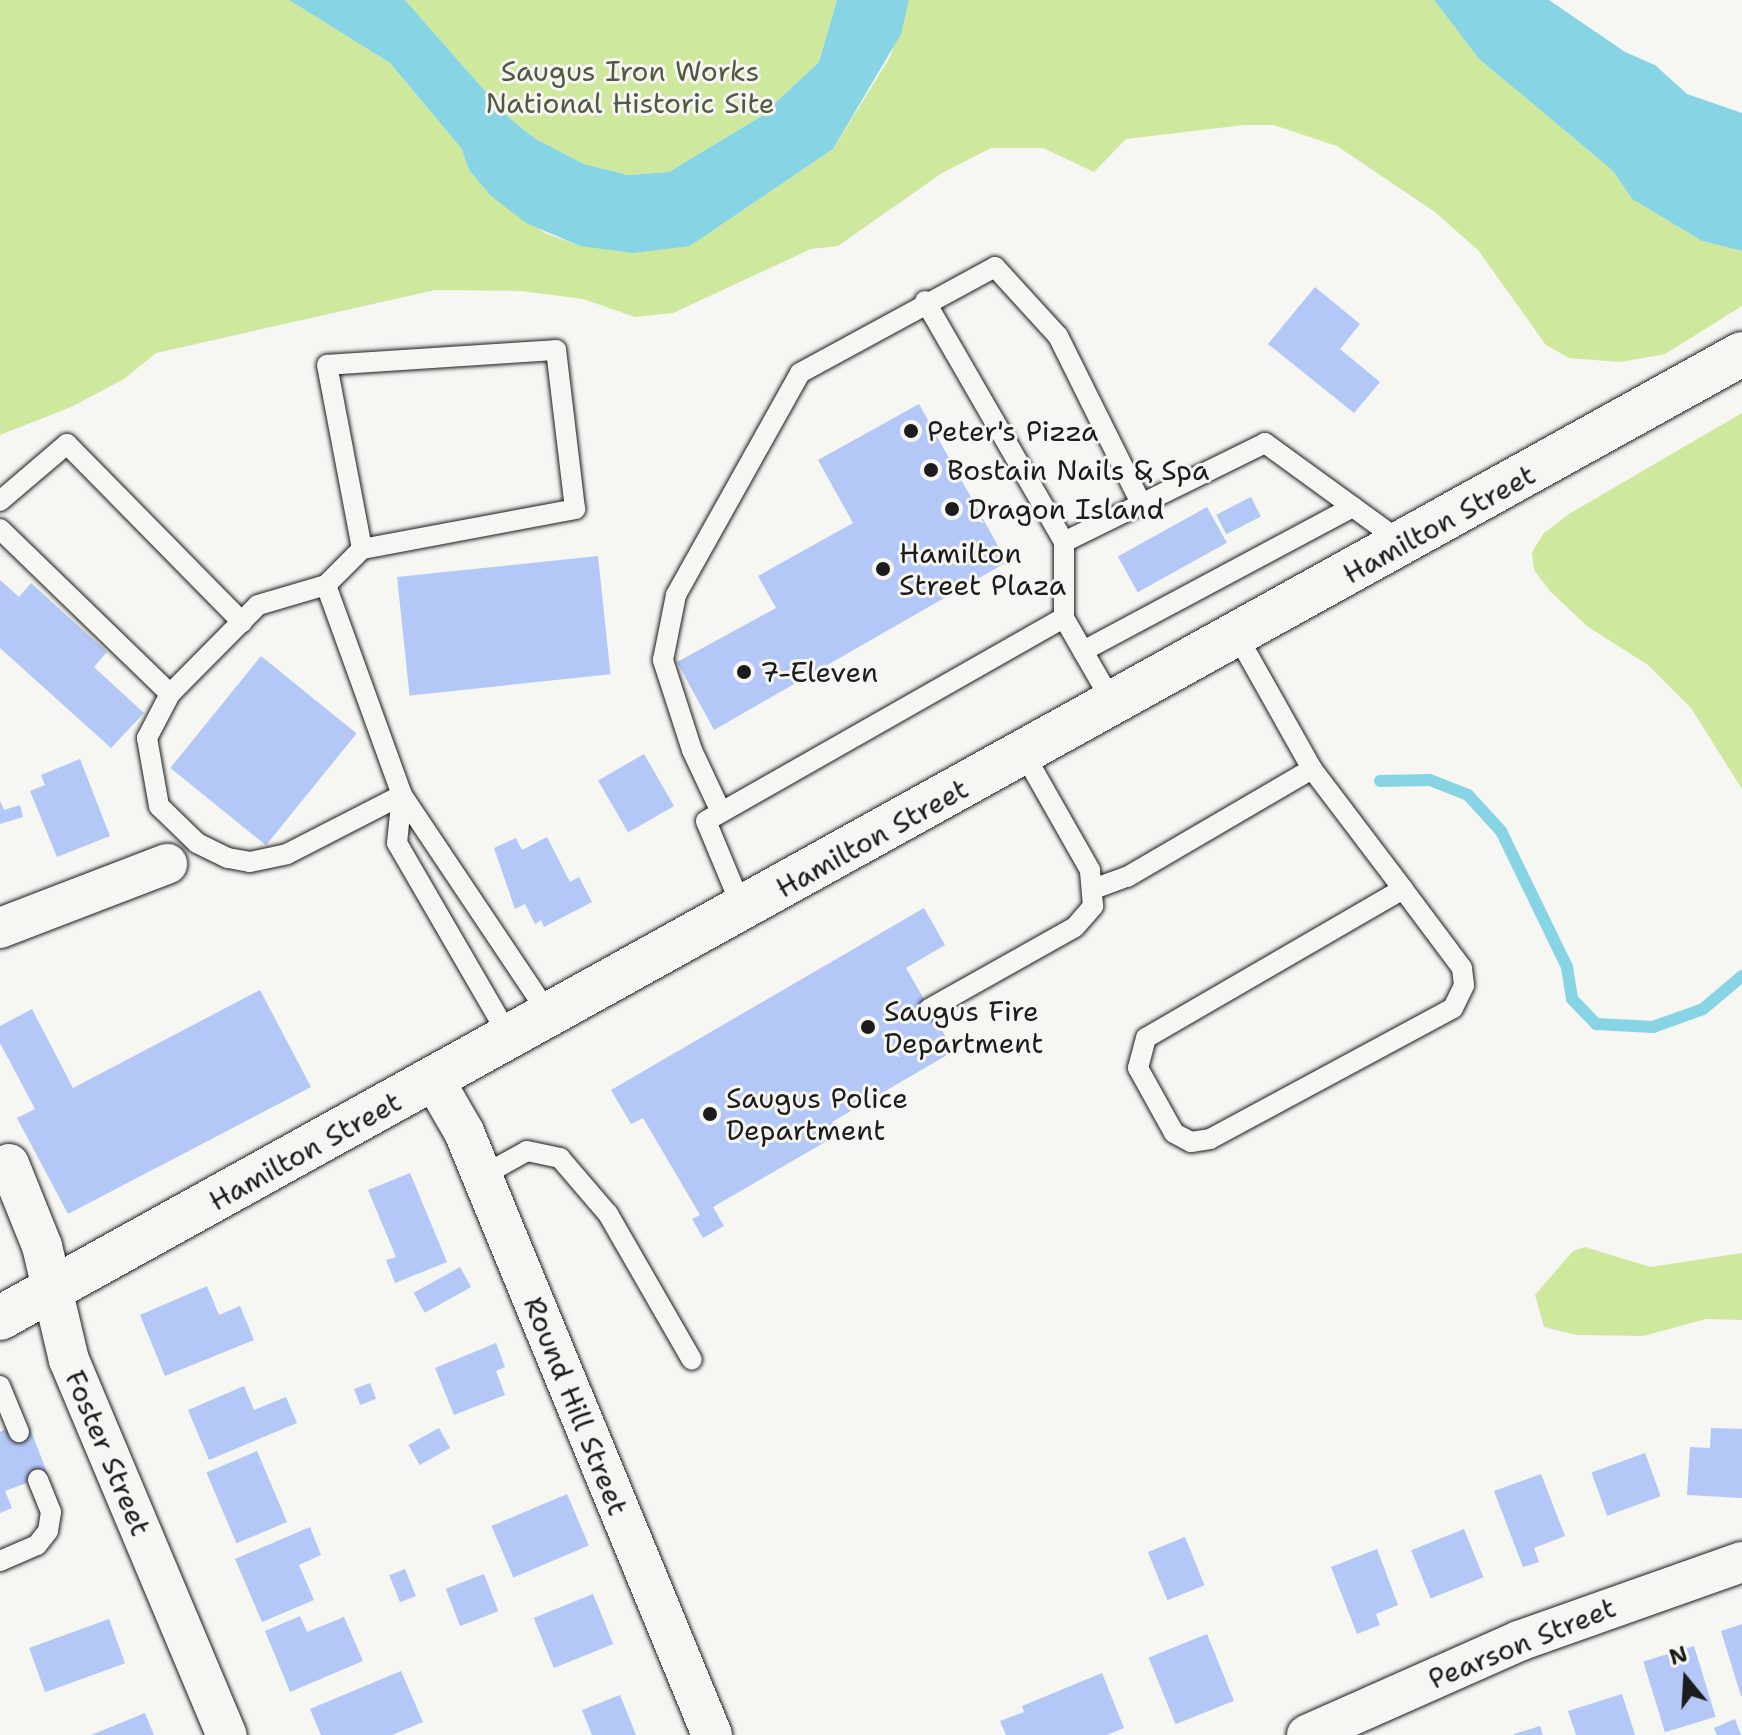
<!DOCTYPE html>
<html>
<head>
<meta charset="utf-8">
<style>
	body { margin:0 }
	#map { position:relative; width:1742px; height:1735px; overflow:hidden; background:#f6f6f2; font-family:"Shantell Sans",sans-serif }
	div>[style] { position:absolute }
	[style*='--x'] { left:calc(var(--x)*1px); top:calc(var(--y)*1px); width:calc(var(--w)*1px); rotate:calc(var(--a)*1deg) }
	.green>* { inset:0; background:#cee89e }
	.water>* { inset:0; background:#87d4e5 }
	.stream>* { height:12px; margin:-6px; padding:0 6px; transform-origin:6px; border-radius:6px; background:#87d4e5 }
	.building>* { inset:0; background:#b4c8f7; transform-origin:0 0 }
	.roads { filter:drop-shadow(0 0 2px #1c1c1c) drop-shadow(0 0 2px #1c1c1c) }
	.service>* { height:20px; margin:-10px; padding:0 10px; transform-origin:10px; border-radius:10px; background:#f6f6f2 }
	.minor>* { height:40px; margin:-20px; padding:0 20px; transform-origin:20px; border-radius:20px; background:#f6f6f2 }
	.secondary>* { height:44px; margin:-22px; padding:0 22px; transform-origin:22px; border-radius:22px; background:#f6f6f2 }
	.dots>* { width:22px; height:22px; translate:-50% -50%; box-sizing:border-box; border:4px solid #f6f6f2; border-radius:50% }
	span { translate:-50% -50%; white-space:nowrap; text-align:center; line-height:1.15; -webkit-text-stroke:6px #f6f6f2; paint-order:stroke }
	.park-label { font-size:28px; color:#515943 }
	.poi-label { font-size:28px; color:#1c1c1c }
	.left { translate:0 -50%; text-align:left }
	.street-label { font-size:28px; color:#1c1c1c }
	.north { position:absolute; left:1646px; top:1639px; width:80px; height:80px; -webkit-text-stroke:6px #f6f6f2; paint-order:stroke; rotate:342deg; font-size:22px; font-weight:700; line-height:32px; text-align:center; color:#1c1c1c }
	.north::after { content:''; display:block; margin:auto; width:28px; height:36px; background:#1c1c1c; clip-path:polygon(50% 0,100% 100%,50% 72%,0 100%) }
</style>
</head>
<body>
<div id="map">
	<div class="green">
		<i style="clip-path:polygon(0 0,289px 0,390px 63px,461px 148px,469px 170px,491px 196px,545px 233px,580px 246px,690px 246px,833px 149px,890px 57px,909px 0,1434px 0,1479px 59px,1613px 171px,1632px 199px,1702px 241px,1742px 251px,1742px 306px,1665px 354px,1620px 362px,1569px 358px,1546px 345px,1478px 250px,1435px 212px,1337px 146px,1274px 125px,1244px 125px,1126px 139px,1094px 172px,1043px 148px,991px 148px,942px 173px,838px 246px,811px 249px,673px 313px,635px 317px,583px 299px,521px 291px,435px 290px,156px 353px,124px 379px,71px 407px,0 435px)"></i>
		<i style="clip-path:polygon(405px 0,837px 0,819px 62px,760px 117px,669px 172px,628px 175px,584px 164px,534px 138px,506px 115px)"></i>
		<i style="clip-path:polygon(1742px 413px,1742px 789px,1691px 708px,1648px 665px,1587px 626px,1550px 591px,1534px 570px,1532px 552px,1544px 533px,1569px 514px)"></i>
		<i style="clip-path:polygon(1585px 1247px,1650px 1267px,1742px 1253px,1742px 1320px,1706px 1319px,1643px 1336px,1577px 1335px,1544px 1327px,1535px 1295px,1573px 1251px)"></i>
	</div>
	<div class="water">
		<i style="clip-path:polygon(289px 0,405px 0,506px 115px,534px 138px,584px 164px,628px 175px,669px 172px,760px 117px,819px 62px,837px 0,909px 0,901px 34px,833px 149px,690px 246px,633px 253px,580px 246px,526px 223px,491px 196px,469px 170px,461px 148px,390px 63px)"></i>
		<i style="clip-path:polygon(1434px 0,1549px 0,1625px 52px,1655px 65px,1687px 94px,1742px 113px,1742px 251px,1702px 241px,1632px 199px,1613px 171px,1479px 59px)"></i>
	</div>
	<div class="stream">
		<i style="--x:1380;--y:781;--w:50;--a:-1.1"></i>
		<i style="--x:1430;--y:780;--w:41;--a:21.5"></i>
		<i style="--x:1468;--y:795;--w:49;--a:47.5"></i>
		<i style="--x:1501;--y:831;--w:151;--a:64.1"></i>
		<i style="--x:1567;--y:967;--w:32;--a:81"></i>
		<i style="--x:1572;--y:999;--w:35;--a:46"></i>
		<i style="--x:1596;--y:1024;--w:57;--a:3"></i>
		<i style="--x:1653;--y:1027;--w:53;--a:-19.8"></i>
		<i style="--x:1703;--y:1009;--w:51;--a:-40.2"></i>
	</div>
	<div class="building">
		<i style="clip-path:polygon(1315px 287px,1360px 324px,1340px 349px,1380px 382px,1354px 413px,1268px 344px)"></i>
		<i style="clip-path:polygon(919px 404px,1007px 562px,714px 730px,677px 662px,776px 608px,758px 576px,853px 523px,818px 460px)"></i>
		<i style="left:1251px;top:497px;width:22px;height:39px;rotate:63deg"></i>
		<i style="left:1207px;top:507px;width:41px;height:102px;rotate:61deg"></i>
		<i style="left:598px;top:556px;width:119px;height:202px;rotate:84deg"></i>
		<i style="clip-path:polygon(0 580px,19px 597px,31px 583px,107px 652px,94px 667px,144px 713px,111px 748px,0 648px)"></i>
		<i style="left:261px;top:656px;width:123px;height:144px;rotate:39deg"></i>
		<i style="left:644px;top:754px;width:60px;height:53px;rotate:60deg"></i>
		<i style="clip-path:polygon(80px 759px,110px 836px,57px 857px,30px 791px,45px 785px,41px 775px)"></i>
		<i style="clip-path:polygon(0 801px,4px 810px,20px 805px,23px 817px,0 824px)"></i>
		<i style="clip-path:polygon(547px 837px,570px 882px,579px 877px,592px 902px,544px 927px,541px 920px,535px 924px,525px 904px,515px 909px,494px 848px,516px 838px,522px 850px)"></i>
		<i style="clip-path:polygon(924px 908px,945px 945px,906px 968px,954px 1051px,832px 1122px,839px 1134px,713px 1207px,724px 1226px,703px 1238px,692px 1219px,700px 1215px,643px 1118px,631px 1124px,611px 1090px)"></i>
		<i style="clip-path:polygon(260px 990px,311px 1087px,68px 1214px,17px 1118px,35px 1109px,0 1043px,0 1026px,32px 1009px,73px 1088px)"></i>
		<i style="clip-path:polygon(410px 1173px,447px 1262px,395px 1283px,386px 1260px,396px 1257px,368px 1190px)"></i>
		<i style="left:460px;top:1267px;width:23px;height:53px;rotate:61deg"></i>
		<i style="clip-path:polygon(207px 1286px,219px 1315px,240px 1306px,254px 1340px,165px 1376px,140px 1315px)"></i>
		<i style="clip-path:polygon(496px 1343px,505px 1367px,496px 1371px,505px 1395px,454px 1415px,435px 1368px)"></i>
		<i style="left:370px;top:1383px;width:17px;height:17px;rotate:69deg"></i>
		<i style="clip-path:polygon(244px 1386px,254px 1410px,286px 1397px,297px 1423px,209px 1460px,188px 1410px)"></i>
		<i style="clip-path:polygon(30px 1428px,48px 1475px,5px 1491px,12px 1508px,0 1513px,0 1432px,6px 1429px,9px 1436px)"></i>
		<i style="left:439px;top:1428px;width:23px;height:35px;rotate:61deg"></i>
		<i style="clip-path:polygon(1711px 1428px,1742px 1429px,1742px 1498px,1687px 1495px,1690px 1447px,1710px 1448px)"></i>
		<i style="left:257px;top:1451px;width:77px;height:55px;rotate:67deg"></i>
		<i style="left:1645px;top:1453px;width:46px;height:57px;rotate:70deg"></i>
		<i style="clip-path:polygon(1541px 1474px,1565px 1536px,1534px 1548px,1539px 1562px,1523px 1567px,1494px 1491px)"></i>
		<i style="left:567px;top:1494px;width:56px;height:82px;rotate:67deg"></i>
		<i style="clip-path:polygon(310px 1527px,321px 1555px,299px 1565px,314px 1600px,262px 1622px,235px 1559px)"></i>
		<i style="left:1464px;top:1529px;width:52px;height:57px;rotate:68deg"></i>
		<i style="left:1185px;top:1537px;width:52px;height:40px;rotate:68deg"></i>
		<i style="clip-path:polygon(1377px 1549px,1398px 1605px,1376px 1614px,1380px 1625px,1357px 1634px,1331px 1567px)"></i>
		<i style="left:405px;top:1569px;width:29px;height:17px;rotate:68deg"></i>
		<i style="left:484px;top:1574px;width:40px;height:41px;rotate:69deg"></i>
		<i style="left:593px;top:1594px;width:54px;height:64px;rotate:68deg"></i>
		<i style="clip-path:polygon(300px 1616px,307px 1632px,344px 1617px,363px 1661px,290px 1692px,265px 1631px)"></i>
		<i style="left:109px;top:1619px;width:47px;height:85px;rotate:70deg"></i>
		<i style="clip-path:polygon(1742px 1624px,1742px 1696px,1741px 1696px,1721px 1631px)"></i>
		<i style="left:1207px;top:1634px;width:72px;height:63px;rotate:68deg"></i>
		<i style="left:1694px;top:1646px;width:74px;height:53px;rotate:73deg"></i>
		<i style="clip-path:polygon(401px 1671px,423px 1722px,392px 1735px,321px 1735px,310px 1709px)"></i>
		<i style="clip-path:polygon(1102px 1673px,1124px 1728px,1107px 1735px,1006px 1735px,1000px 1721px,1024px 1712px,1022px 1706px)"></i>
		<i style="clip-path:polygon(1622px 1694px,1635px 1735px,1576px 1735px,1568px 1711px)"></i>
		<i style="clip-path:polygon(620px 1695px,636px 1735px,592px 1735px,582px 1710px)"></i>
		<i style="clip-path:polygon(145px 1713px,154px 1735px,91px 1735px)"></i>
		<i style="clip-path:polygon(1735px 1719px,1741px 1735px,1717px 1735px,1714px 1728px)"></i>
		<i style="clip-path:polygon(1540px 1726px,1543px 1735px,1514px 1735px,1514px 1734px)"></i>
	</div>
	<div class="roads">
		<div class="service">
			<i style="--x:925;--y:301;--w:278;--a:60"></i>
			<i style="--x:0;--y:501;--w:88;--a:-40.4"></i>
			<i style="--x:67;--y:444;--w:250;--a:45.5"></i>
			<i style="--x:0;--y:529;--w:237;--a:44.1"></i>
			<i style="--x:170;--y:694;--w:125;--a:-45.3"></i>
			<i style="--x:258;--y:605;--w:71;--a:-16.4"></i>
			<i style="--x:1064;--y:618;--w:76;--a:-90"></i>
			<i style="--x:1064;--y:542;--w:224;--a:-26.2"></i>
			<i style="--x:1265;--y:443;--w:172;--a:36"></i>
			<i style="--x:1238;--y:637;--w:151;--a:60.7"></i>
			<i style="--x:1312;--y:769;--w:151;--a:52.8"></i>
			<i style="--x:1403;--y:889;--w:297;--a:149.9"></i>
			<i style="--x:1146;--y:1038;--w:31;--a:105"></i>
			<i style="--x:1138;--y:1068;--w:74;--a:61"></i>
			<i style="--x:1174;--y:1133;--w:19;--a:28"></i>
			<i style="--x:1191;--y:1142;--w:19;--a:-9"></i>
			<i style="--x:1210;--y:1139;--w:276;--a:-28.3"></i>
			<i style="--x:1453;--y:1008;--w:25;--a:-64"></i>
			<i style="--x:1464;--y:985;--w:17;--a:-97"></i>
			<i style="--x:1462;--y:968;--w:99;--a:-126.8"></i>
			<i style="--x:1083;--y:651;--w:306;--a:-28.1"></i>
			<i style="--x:170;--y:694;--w:50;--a:117.6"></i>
			<i style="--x:147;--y:738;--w:69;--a:80"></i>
			<i style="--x:159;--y:806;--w:53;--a:44.2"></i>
			<i style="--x:197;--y:843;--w:34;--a:26"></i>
			<i style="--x:228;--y:858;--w:22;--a:10"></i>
			<i style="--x:250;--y:862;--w:38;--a:-12"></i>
			<i style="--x:287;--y:854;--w:129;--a:-27.2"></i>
			<i style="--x:402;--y:795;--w:223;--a:-109.9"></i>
			<i style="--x:326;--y:585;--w:51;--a:-45"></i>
			<i style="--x:362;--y:549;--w:217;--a:-10.6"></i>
			<i style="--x:575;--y:509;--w:160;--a:-96.8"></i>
			<i style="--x:556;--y:350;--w:229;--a:176.3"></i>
			<i style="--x:327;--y:365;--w:187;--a:79.2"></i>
			<i style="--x:721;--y:812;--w:68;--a:-115.1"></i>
			<i style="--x:692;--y:750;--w:95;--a:-107.9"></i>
			<i style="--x:663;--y:660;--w:66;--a:-78.7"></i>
			<i style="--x:676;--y:595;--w:254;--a:-60.8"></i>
			<i style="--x:800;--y:373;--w:222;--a:-28.5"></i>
			<i style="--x:995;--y:267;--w:93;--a:47.6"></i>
			<i style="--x:1058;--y:336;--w:186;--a:63.6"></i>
			<i style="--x:1096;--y:888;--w:33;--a:-20"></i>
			<i style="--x:1127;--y:877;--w:214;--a:-30.3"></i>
			<i style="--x:743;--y:910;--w:96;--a:-112.6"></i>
			<i style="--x:706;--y:821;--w:412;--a:-29.6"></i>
			<i style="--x:1064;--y:618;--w:100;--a:60.1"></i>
			<i style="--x:929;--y:1009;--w:167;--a:-29.3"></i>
			<i style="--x:1075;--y:927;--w:28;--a:-49"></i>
			<i style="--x:1093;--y:906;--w:36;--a:-95"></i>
			<i style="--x:1090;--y:870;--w:133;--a:-119.6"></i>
			<i style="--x:510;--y:1038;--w:225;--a:-120.1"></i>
			<i style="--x:397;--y:843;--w:48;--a:-84.1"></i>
			<i style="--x:402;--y:795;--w:266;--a:56.2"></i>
			<i style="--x:482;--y:1176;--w:51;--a:-29.1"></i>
			<i style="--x:527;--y:1151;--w:34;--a:12"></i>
			<i style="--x:560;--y:1158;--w:74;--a:49.4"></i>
			<i style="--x:608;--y:1214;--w:168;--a:60.1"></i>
			<i style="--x:0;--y:1386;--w:50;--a:67.6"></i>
			<i style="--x:0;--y:1561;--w:40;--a:-23.4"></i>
			<i style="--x:37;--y:1545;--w:18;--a:-52"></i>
			<i style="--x:48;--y:1531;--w:19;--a:-81"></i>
			<i style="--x:51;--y:1512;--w:35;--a:-112"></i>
		</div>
		<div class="minor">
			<i style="--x:0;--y:928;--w:179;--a:-21"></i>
			<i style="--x:434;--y:1080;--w:60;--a:60"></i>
			<i style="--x:464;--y:1132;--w:652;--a:67.64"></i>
			<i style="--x:9;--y:1164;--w:88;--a:68.1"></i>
			<i style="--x:42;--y:1246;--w:117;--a:76.7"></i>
			<i style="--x:69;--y:1360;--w:407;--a:67.2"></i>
			<i style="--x:1307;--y:1735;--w:232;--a:-23.9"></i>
			<i style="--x:1519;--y:1641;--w:237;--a:-19.5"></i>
		</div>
		<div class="secondary">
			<i style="--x:0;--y:1318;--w:1991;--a:-28.96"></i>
		</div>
	</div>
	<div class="dots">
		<i style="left:911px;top:431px;background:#1c1c1c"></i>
		<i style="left:931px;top:470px;background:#1c1c1c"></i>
		<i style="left:952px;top:509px;background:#1c1c1c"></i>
		<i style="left:883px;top:569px;background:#1c1c1c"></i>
		<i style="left:744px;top:672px;background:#1c1c1c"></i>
		<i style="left:868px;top:1027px;background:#1c1c1c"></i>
		<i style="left:710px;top:1114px;background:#1c1c1c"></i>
	</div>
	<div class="park-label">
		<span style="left:630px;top:87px">Saugus Iron Works<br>National Historic Site</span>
	</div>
	<div class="poi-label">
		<span class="left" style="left:927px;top:431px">Peter's Pizza</span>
		<span class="left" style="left:947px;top:470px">Bostain Nails &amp; Spa</span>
		<span class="left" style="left:968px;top:509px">Dragon Island</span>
		<span class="left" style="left:899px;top:569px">Hamilton<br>Street Plaza</span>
		<span class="left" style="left:760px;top:672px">7-Eleven</span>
		<span class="left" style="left:884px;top:1027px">Saugus Fire<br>Department</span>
		<span class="left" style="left:726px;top:1114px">Saugus Police<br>Department</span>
	</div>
	<div class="street-label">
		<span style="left:1439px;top:524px;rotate:-29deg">Hamilton Street</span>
		<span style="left:872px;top:838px;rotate:-29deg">Hamilton Street</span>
		<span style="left:305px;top:1151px;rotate:-29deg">Hamilton Street</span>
		<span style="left:576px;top:1406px;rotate:68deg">Round Hill Street</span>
		<span style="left:108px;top:1453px;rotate:67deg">Foster Street</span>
		<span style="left:1522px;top:1643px;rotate:-22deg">Pearson Street</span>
	</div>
	<div class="north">N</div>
</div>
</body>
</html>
